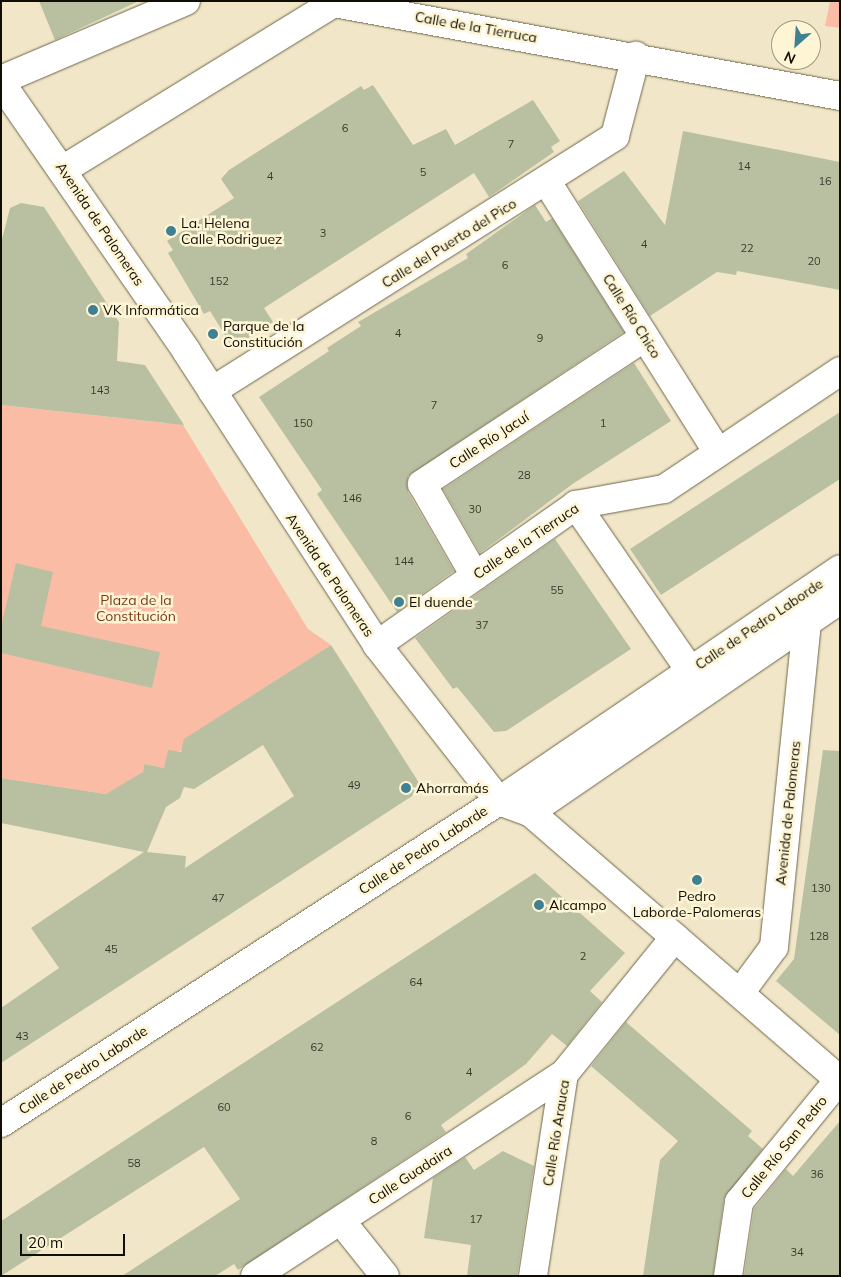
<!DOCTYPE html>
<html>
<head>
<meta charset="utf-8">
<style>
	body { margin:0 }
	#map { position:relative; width:841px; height:1277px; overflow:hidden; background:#f1e7c8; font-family:Mulish,sans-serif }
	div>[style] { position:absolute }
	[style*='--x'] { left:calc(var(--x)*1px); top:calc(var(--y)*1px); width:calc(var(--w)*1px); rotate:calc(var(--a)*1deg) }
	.green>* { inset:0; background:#fabca5 }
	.building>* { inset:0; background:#b9c0a2 }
	.roads { filter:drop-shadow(0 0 1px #6e654a) drop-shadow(0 0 1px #6e654a) }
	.minor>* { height:28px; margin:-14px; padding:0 14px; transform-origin:14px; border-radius:14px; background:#fff }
	.dots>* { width:14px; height:14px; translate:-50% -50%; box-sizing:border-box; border:2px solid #fef5d5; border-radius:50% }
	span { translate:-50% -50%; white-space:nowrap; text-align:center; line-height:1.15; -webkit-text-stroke:5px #fef5d5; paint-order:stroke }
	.number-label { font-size:11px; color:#3a3a2c }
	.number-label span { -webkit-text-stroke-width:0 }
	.street-label { font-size:14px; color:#100d04 }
	.poi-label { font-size:14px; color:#100d04 }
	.left { translate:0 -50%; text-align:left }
	.park-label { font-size:14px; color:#7d381a }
	.frame { position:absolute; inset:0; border:2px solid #100d04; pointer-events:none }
	.north { position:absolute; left:771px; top:20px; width:50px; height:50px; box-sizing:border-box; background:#fef5d5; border:1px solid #9f9881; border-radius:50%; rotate:206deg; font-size:14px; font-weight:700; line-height:20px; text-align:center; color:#100d04 }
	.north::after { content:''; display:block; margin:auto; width:18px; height:22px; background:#3f8093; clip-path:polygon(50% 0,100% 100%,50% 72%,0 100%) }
	.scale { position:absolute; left:20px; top:1234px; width:105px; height:22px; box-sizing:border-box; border:2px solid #100d04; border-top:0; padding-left:6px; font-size:15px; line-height:18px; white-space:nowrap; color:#100d04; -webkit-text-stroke:4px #fef5d5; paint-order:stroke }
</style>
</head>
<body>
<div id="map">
	<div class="green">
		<i style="clip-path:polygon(830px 1px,840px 1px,840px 28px,825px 26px)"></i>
		<i style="clip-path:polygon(1px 405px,165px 423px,177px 415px,308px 629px,331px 645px,202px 728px,164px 768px,144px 764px,142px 790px,122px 785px,106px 794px,1px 778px)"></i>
	</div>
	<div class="building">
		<i style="clip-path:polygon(39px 1px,139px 1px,55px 40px)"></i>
		<i style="clip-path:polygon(373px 85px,413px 145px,446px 129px,455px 145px,533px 100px,560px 141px,551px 147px,554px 152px,489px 197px,474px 173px,264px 308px,273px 322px,233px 348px,210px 311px,204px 314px,168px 253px,173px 250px,167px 241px,234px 198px,221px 179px,229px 170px,361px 86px,364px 90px)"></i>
		<i style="clip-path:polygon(683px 131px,840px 162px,840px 290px,737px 271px,736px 275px,717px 272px,650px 316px,578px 201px,624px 171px,665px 225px)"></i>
		<i style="clip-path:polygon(21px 203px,44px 207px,119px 322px,117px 361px,145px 365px,184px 425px,1px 405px,1px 243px,10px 208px)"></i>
		<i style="clip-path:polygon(535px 205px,546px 222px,552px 218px,624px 332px,408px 476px,408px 492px,454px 571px,397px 612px,317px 494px,322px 490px,259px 397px,329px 351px,327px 348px,361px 326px,358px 322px,468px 258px,466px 254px)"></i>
		<i style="clip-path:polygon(634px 363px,671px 421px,574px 483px,480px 553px,443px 489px)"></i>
		<i style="clip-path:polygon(840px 412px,840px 479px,661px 595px,630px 549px)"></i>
		<i style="clip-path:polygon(555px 539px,631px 649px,506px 731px,494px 732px,457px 687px,453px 689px,415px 638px)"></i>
		<i style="clip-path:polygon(16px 563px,53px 572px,41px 626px,160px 652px,152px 688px,1px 653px,1px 627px)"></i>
		<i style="clip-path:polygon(evenodd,331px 645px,423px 789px,1px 1063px,1px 1008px,59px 968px,31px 928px,144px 852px,1px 823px,1px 778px,106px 794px,143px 772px,144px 764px,164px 768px,168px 750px,181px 752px,184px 739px,331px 645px,263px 745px,294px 796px,185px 868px,186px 856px,147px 852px,166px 807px,180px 798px,184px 787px,194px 789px,263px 745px)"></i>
		<i style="clip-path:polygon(823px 750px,840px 751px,840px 1035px,776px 981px,794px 959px)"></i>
		<i style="clip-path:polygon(535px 873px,625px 953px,590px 991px,602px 1002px,567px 1046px,552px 1034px,526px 1064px,441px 1125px,446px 1132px,238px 1270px,234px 1264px,215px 1276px,122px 1276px,240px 1199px,204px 1147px,1px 1276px,1px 1221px)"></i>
		<i style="clip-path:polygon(626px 1022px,752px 1131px,748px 1136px,763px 1149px,724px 1199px,713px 1276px,643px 1276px,660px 1160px,678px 1141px,591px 1066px)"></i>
		<i style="clip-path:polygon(840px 1121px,840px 1276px,744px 1276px,754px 1209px,786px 1169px,793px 1176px)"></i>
		<i style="clip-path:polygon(503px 1151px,534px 1166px,517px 1276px,467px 1276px,471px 1245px,424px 1238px,433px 1178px,465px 1157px,474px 1170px)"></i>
	</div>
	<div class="roads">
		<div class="minor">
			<i style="--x:1;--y:80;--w:201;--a:-23.1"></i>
			<i style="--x:1;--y:83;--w:327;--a:55.3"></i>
			<i style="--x:187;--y:352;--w:349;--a:57"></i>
			<i style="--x:377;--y:645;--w:198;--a:52"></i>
			<i style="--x:499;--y:801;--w:33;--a:20"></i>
			<i style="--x:530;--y:812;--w:410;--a:40.9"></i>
			<i style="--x:64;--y:169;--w:317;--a:-31.6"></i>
			<i style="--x:334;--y:3;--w:514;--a:10.41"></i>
			<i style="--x:547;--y:182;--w:318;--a:57.7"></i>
			<i style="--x:212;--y:391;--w:477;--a:-32.3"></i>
			<i style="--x:615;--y:136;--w:83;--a:-75.3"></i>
			<i style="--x:576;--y:505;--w:201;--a:55.4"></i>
			<i style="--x:475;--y:576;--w:106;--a:-119.9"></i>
			<i style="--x:422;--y:484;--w:267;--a:-33.4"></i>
			<i style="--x:377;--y:645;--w:243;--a:-35.1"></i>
			<i style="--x:576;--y:505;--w:89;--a:-10.3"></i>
			<i style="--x:664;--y:489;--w:212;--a:-33.8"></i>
			<i style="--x:530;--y:812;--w:376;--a:-34.4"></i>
			<i style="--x:740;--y:993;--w:57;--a:-53.5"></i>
			<i style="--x:774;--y:947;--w:328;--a:-84.2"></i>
			<i style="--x:1;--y:1123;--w:593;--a:-32.89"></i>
			<i style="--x:499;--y:801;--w:412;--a:-34.2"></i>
			<i style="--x:341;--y:1221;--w:70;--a:51.3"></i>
			<i style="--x:255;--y:1276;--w:369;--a:-33.2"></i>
			<i style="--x:533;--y:1276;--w:204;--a:-81.3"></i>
			<i style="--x:564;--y:1074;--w:176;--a:-51"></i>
			<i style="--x:728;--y:1276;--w:75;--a:-81.5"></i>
			<i style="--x:739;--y:1202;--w:158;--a:-50.7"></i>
		</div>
	</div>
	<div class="dots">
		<i style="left:171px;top:231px;background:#3f8093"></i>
		<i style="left:93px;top:310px;background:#3f8093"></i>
		<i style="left:213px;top:334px;background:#3f8093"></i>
		<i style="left:399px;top:602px;background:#3f8093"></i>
		<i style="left:406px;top:788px;background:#3f8093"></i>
		<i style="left:697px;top:880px;background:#3f8093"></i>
		<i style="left:539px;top:905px;background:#3f8093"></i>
	</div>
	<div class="number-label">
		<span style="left:345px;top:128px">6</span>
		<span style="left:511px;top:144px">7</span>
		<span style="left:744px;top:166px">14</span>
		<span style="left:423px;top:172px">5</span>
		<span style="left:270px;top:176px">4</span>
		<span style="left:825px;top:181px">16</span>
		<span style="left:323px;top:233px">3</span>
		<span style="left:644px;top:244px">4</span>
		<span style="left:747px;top:248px">22</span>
		<span style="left:814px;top:261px">20</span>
		<span style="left:505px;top:265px">6</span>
		<span style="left:219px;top:281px">152</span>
		<span style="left:398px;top:333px">4</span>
		<span style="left:540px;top:338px">9</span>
		<span style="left:100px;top:390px">143</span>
		<span style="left:434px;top:405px">7</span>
		<span style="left:303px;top:423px">150</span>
		<span style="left:603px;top:423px">1</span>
		<span style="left:524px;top:475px">28</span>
		<span style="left:352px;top:498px">146</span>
		<span style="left:475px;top:509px">30</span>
		<span style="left:404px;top:561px">144</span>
		<span style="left:557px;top:590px">55</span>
		<span style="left:482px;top:625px">37</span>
		<span style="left:354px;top:785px">49</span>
		<span style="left:821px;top:888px">130</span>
		<span style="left:218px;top:898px">47</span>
		<span style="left:819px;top:936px">128</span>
		<span style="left:111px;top:949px">45</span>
		<span style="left:583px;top:956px">2</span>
		<span style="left:416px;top:982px">64</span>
		<span style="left:22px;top:1036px">43</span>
		<span style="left:317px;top:1047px">62</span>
		<span style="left:469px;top:1072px">4</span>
		<span style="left:224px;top:1107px">60</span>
		<span style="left:408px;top:1116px">6</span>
		<span style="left:374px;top:1141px">8</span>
		<span style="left:134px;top:1163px">58</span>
		<span style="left:817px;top:1174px">36</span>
		<span style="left:476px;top:1219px">17</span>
		<span style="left:797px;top:1252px">34</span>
	</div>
	<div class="street-label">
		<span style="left:476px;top:27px;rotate:10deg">Calle de la Tierruca</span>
		<span style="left:100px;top:224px;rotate:56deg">Avenida de Palomeras</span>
		<span style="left:449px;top:243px;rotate:-32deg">Calle del Puerto del Pico</span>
		<span style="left:632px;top:316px;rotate:58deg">Calle Río Chico</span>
		<span style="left:489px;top:440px;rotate:-33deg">Calle Río Jacuí</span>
		<span style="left:526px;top:541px;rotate:-34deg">Calle de la Tierruca</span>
		<span style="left:330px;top:575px;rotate:56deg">Avenida de Palomeras</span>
		<span style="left:759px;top:624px;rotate:-34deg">Calle de Pedro Laborde</span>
		<span style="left:788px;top:813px;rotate:-84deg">Avenida de Palomeras</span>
		<span style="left:423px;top:850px;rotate:-33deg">Calle de Pedro Laborde</span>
		<span style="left:83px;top:1070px;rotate:-33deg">Calle de Pedro Laborde</span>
		<span style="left:556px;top:1133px;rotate:-81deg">Calle Río Arauca</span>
		<span style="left:784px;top:1147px;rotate:-51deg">Calle Río San Pedro</span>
		<span style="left:410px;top:1175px;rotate:-33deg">Calle Guadaira</span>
	</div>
	<div class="poi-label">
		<span class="left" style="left:181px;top:231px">La. Helena<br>Calle Rodriguez</span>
		<span class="left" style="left:103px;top:310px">VK Informática</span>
		<span class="left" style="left:223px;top:334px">Parque de la<br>Constitución</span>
		<span class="left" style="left:409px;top:602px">El duende</span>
		<span class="left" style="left:416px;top:788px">Ahorramás</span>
		<span style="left:697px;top:904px">Pedro<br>Laborde-Palomeras</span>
		<span class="left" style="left:549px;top:905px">Alcampo</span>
	</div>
	<div class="park-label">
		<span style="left:136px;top:608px">Plaza de la<br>Constitución</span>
	</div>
	<div class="frame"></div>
	<div class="north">N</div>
	<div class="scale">20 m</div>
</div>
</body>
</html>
